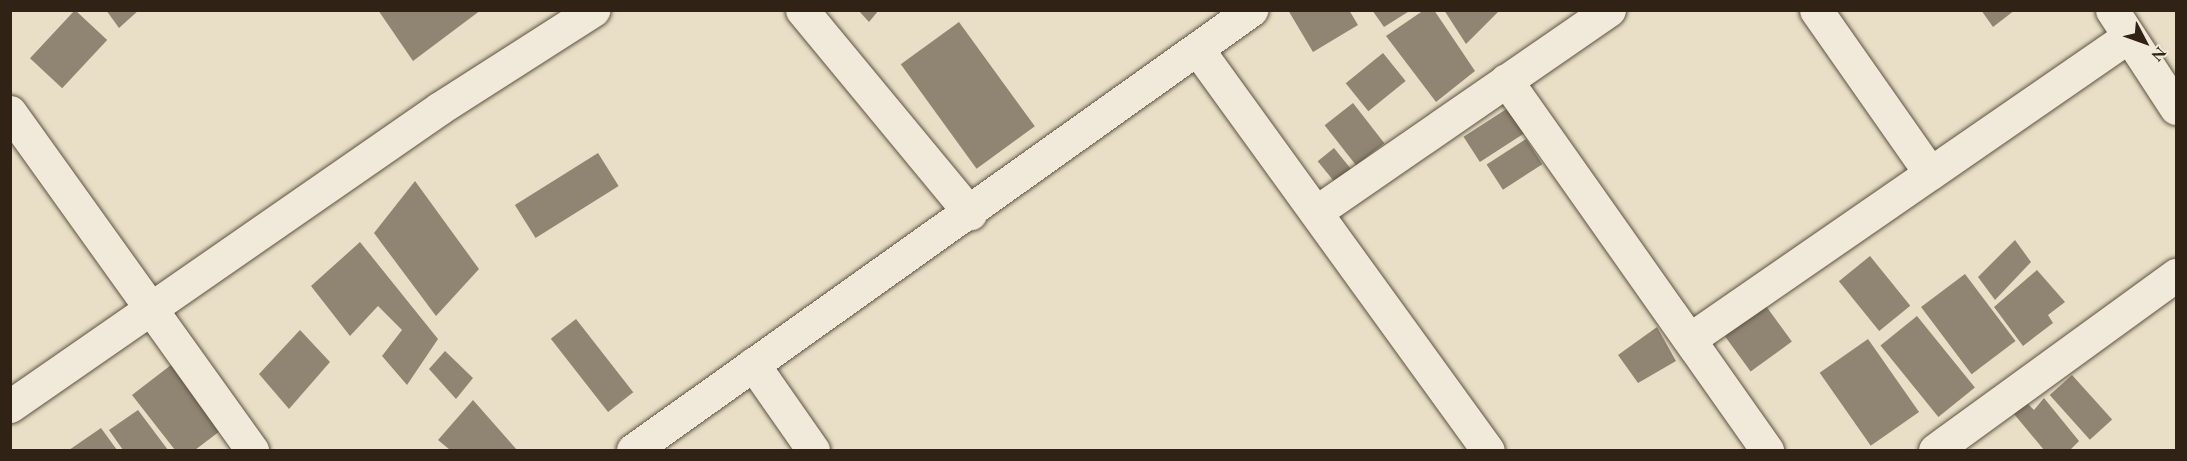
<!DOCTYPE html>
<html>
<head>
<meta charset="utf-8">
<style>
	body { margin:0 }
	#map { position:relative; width:2187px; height:461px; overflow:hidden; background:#e9dfc6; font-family:"EB Garamond",serif }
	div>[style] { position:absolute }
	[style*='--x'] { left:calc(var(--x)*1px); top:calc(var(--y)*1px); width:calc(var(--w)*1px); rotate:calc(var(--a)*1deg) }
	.building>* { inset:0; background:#908572; transform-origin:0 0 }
	.roads { filter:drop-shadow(0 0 2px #5e5242) drop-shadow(0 0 2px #5e5242) }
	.minor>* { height:33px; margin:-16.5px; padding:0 16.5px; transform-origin:16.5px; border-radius:16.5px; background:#f1eada }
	span { translate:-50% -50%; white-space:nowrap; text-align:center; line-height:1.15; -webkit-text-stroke:5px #f1eada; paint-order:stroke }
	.frame { position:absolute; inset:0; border:12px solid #302316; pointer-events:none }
	.north { position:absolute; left:2115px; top:12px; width:60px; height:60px; -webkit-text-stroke:4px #f1eada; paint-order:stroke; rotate:131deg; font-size:16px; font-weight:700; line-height:24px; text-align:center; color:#302316 }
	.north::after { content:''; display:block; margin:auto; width:21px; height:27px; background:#302316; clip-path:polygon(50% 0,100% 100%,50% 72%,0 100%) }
</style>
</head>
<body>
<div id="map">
	<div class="building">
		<i style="left:75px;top:10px;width:44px;height:66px;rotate:43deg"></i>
		<i style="clip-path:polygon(106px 10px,139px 10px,119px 28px)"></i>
		<i style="clip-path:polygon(378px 10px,481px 10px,413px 61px)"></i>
		<i style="clip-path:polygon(858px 10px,879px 10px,869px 22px)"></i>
		<i style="clip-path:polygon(1288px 10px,1349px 10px,1358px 25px,1313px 52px)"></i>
		<i style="clip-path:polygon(1372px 10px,1411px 10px,1384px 27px)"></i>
		<i style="clip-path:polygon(1424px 10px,1434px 10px,1475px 71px,1436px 102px,1386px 36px)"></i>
		<i style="clip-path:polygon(1444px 10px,1500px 10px,1466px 44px)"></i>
		<i style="clip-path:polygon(1981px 10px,2015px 10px,1993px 27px)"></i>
		<i style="left:959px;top:22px;width:129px;height:72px;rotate:54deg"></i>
		<i style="left:1383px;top:53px;width:36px;height:48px;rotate:51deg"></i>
		<i style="left:1353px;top:103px;width:51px;height:36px;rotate:52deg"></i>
		<i style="left:1508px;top:108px;width:30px;height:53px;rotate:57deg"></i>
		<i style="left:1526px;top:139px;width:30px;height:47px;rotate:57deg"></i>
		<i style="left:1334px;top:148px;width:33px;height:21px;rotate:51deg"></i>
		<i style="left:598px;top:153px;width:39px;height:98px;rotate:58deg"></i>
		<i style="clip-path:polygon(415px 181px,479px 269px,436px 316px,374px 233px)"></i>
		<i style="clip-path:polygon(2015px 240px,2031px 262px,1995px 300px,1978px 277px)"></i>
		<i style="clip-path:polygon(360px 242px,438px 339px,407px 385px,382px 356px,402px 330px,378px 306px,350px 336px,311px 286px)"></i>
		<i style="left:1870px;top:256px;width:64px;height:40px;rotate:51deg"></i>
		<i style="clip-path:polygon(2037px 270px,2065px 302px,2048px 315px,2053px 323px,2023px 346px,1994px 307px)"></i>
		<i style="left:1965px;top:274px;width:84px;height:55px;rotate:53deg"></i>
		<i style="left:1766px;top:306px;width:44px;height:51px;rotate:54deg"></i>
		<i style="left:1917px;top:316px;width:92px;height:47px;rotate:51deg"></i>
		<i style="left:576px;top:319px;width:93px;height:32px;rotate:52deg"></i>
		<i style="clip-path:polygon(1657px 327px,1676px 361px,1638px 383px,1618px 355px)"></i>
		<i style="clip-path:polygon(300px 330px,330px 362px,289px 409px,259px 374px)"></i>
		<i style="left:1868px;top:339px;width:89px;height:59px;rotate:55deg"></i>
		<i style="clip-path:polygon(445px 351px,473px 378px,456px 399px,429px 369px)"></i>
		<i style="clip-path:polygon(171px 365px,220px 431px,195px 450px,175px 450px,132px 395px)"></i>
		<i style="left:2072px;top:375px;width:60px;height:30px;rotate:48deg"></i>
		<i style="clip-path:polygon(2044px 398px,2079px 441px,2070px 450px,2044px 450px,2014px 414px,2026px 402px,2034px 410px)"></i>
		<i style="clip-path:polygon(473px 400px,517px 450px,450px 450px,438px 440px)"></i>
		<i style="clip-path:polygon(138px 410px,168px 450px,123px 450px,109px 430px)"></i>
		<i style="clip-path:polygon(101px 428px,117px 450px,69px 450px)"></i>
	</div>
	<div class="roads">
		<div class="minor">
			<i style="--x:802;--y:10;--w:264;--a:50.4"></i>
			<i style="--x:1816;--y:10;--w:199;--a:55"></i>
			<i style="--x:2112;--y:10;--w:117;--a:56.9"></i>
			<i style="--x:1198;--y:50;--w:494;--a:54.1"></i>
			<i style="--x:1506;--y:80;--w:453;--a:54.8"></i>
			<i style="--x:10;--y:112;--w:416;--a:54.4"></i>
			<i style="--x:1316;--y:212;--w:356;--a:-34.6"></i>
			<i style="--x:1690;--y:339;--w:533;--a:-34.61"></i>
			<i style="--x:753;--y:364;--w:105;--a:55.1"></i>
			<i style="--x:10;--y:406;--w:523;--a:-34.72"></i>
			<i style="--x:440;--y:108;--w:182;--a:-32.6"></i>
			<i style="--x:633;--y:450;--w:759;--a:-35.45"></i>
			<i style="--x:1935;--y:450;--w:298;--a:-36"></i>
		</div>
	</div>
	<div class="frame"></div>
	<div class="north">N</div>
</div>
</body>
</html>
